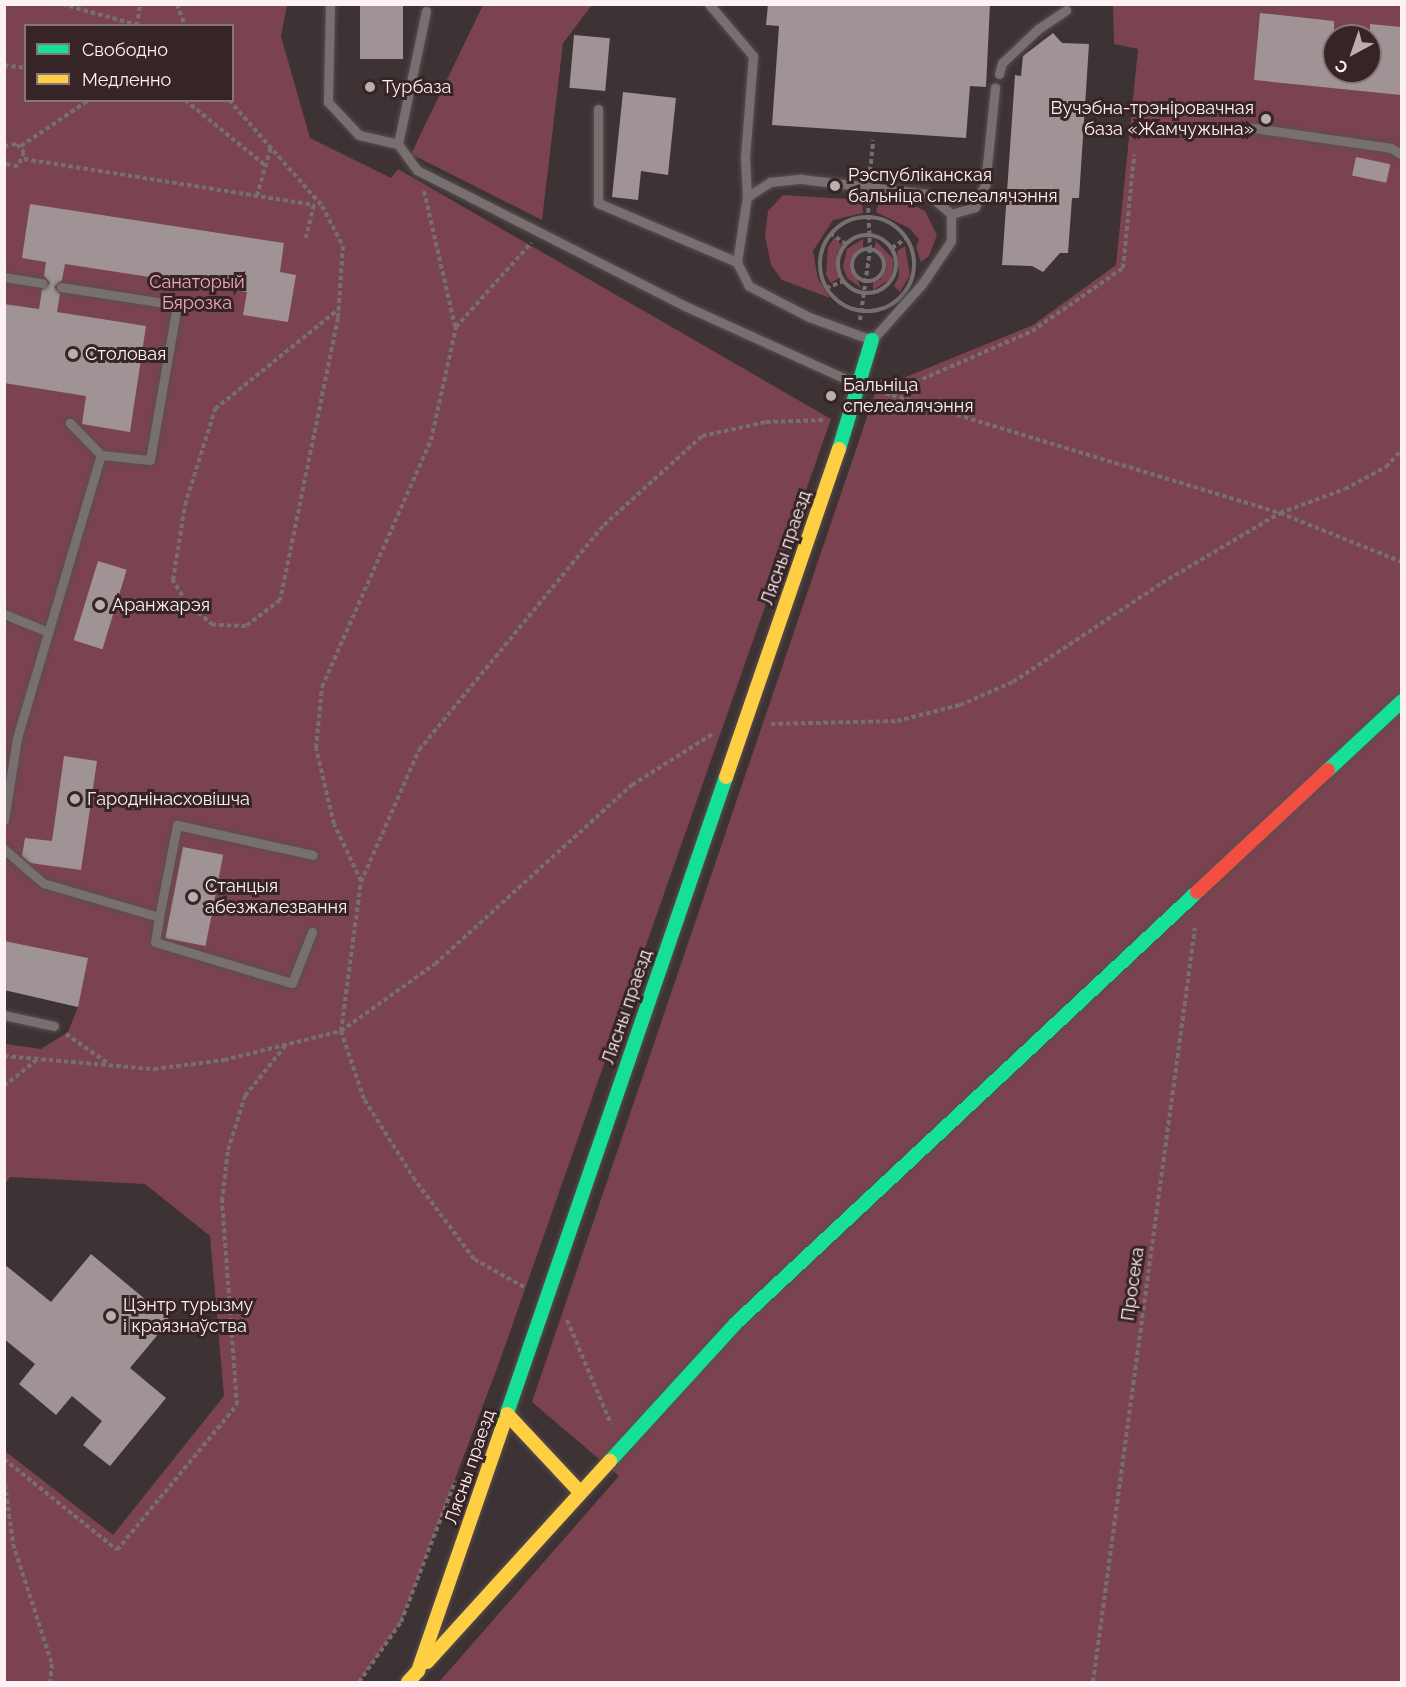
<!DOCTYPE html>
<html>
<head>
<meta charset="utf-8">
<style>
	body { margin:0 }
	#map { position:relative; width:1406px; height:1687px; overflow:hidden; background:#3d3234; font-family:Raleway,sans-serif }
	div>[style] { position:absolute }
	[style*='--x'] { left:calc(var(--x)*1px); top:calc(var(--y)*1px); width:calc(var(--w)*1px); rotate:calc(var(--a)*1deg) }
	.green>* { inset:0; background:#7b4350 }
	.building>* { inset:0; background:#9f9395; transform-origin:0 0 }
	.path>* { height:4px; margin-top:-2px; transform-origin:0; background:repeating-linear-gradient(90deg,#766e70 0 4.5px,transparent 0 7.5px) }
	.path>.ring { margin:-2px; padding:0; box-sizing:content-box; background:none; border:4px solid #766e70; border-radius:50% }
	.roads { filter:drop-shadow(0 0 2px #584f50) drop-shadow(0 0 2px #584f50) }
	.lane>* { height:9px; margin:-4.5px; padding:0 4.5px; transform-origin:4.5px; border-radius:4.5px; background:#786f70 }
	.fast>* { height:14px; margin:-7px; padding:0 7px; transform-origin:7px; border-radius:7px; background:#16e098 }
	.slow>* { height:14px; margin:-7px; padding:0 7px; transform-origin:7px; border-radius:7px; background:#ffcf43 }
	.jam>* { height:14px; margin:-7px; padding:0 7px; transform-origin:7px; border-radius:7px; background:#f24e42 }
	.dots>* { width:16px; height:16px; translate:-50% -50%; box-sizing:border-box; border:3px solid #362427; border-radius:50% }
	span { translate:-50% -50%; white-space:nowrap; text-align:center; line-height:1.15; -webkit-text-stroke:6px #362427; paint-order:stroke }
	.poi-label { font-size:18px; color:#fef1f3 }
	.left { translate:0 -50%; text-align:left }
	.right { translate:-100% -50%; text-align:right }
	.park-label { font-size:18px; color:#f2a9b7 }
	.street-label { font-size:18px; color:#fef1f3 }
	.frame { position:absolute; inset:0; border:6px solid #fef1f3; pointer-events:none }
	.legend { position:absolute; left:24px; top:24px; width:210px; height:78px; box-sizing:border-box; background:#362427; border:2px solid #867679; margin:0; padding:8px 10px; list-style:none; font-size:18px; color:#fef1f3 }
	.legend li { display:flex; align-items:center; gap:12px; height:30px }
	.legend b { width:30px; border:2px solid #867679 }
	.north { position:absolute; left:1322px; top:24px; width:60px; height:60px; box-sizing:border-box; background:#362427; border:2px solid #867679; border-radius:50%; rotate:220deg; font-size:16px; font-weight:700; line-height:24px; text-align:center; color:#fef1f3 }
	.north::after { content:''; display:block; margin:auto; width:21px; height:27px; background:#baaeb0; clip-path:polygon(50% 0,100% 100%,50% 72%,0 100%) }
</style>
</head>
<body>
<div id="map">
	<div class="green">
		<i style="clip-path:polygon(evenodd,4px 5px,287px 5px,281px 36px,310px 138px,391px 178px,398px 169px,831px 419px,499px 1363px,401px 1622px,359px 1682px,5px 1682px,5px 1451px,113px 1535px,224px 1396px,210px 1236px,145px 1184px,10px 1177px,5px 1184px,5px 1044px,41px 1049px,68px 1032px,78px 1007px,5px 990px,4px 5px,26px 26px,232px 26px,232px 100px,26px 100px,26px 26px)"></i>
		<i style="clip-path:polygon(483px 5px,592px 5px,563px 43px,542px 220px,411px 154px)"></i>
		<i style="clip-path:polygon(evenodd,1113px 5px,1401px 5px,1401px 1682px,439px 1682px,619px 1476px,532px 1402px,880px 379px,891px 383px,1033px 325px,1116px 265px,1138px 49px,1114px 44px,1113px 5px,1334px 36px,1370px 36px,1370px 72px,1334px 72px,1334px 36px)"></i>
		<i style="clip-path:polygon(783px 195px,862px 200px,863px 213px,833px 220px,813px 251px,818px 279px,830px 298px,782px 280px,771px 265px,765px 236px,768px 211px)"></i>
		<i style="clip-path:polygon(879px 202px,913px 205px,925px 211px,937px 235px,929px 256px,921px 262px,916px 247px,919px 239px,909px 228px,876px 212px)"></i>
		<i style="clip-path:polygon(834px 238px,842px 245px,837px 253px,839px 278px,831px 283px,826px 275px,828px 247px)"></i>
		<i style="clip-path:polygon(863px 239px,863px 249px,850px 261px,861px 288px,847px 278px,843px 267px,847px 249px)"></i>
		<i style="clip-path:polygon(876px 241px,893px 259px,893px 270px,889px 280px,873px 290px,873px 283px,881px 279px,886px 269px,884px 257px,874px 250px)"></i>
		<i style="clip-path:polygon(905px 246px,910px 275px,900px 292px,894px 286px,899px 276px,897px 251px)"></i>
	</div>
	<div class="building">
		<i style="left:360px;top:4px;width:43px;height:55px"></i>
		<i style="clip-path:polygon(768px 4px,990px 4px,986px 87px,970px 86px,966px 138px,772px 125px,779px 26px,766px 25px)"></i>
		<i style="clip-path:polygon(1260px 13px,1334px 21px,1334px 72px,1370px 72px,1370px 24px,1401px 27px,1401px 95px,1254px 80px)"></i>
		<i style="clip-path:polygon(1053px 33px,1062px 43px,1089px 44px,1079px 198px,1072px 198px,1068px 253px,1060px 253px,1043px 272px,1032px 266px,1002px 265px,1015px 75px,1021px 76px,1023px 56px)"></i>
		<i style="left:574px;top:35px;width:36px;height:53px;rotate:5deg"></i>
		<i style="clip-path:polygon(623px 92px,676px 98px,668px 175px,641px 171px,638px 200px,612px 197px)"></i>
		<i style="left:1356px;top:157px;width:35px;height:19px;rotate:12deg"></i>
		<i style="clip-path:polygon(30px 204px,284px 243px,280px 272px,296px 275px,288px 322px,243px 315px,247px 292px,65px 264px,62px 280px,54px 287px,60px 294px,57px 312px,146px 326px,130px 432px,82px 424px,86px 396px,4px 383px,4px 304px,39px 309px,42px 290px,50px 283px,44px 276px,46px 262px,22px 258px)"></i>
		<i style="left:98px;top:561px;width:30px;height:83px;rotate:17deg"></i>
		<i style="clip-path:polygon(64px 756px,97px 761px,81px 870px,30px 863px,22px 856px,25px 838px,52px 841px)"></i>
		<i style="left:183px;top:847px;width:41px;height:93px;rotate:11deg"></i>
		<i style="clip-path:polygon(4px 941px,88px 958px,78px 1007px,4px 990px)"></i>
		<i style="clip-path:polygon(91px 1254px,170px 1320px,130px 1368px,166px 1398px,110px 1466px,83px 1445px,102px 1421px,72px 1396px,56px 1415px,19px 1384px,35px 1364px,4px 1339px,4px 1264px,51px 1302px)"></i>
	</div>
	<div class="path">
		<i style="--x:62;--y:4;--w:78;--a:15.6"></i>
		<i style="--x:177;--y:4;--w:23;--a:70"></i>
		<i style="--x:137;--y:26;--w:22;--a:-82"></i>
		<i style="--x:4;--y:65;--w:22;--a:8"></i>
		<i style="--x:185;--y:100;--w:104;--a:39.2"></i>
		<i style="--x:229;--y:100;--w:141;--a:48.7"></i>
		<i style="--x:322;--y:206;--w:45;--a:62.3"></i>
		<i style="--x:343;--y:246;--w:72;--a:94"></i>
		<i style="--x:338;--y:318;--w:288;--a:101.6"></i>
		<i style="--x:280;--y:600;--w:43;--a:142.6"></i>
		<i style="--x:246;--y:626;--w:33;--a:-178"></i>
		<i style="--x:213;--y:625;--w:35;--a:-140"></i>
		<i style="--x:186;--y:602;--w:26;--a:-121"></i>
		<i style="--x:173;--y:580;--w:76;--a:-80.9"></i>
		<i style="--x:185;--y:505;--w:101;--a:-72.6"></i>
		<i style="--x:215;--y:409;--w:159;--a:-38.9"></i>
		<i style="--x:4;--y:146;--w:13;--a:-9"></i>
		<i style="--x:17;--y:144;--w:11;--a:49"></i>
		<i style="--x:24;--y:152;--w:15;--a:113"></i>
		<i style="--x:18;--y:166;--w:14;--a:-172"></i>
		<i style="--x:21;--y:146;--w:82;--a:-34.1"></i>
		<i style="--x:24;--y:159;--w:294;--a:9"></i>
		<i style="--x:314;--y:205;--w:34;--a:104"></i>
		<i style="--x:870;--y:171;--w:31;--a:-84"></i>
		<i style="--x:424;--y:191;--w:139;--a:77.1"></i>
		<i style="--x:257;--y:196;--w:51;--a:-74.1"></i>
		<i class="ring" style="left:820px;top:217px;width:90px;height:90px"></i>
		<i style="--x:830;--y:233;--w:19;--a:35"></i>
		<i class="ring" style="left:838px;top:235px;width:54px;height:54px"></i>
		<i style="--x:892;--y:248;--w:18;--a:-34"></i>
		<i class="ring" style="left:852px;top:249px;width:28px;height:28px"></i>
		<i style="--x:826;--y:288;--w:19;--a:-21"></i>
		<i style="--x:860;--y:320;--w:71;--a:-81.9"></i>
		<i style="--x:870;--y:250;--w:48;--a:-92.4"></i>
		<i style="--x:885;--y:393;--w:413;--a:16.9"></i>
		<i style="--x:1280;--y:513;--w:131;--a:21.9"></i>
		<i style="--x:888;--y:394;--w:157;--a:-23.6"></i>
		<i style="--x:1032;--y:331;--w:111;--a:-34.7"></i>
		<i style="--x:1123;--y:268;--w:114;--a:-84.4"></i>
		<i style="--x:771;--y:724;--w:126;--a:-1.4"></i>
		<i style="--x:897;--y:721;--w:65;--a:-14.3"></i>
		<i style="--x:960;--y:705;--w:58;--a:-23.5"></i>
		<i style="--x:1013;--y:682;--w:179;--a:-33.6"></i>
		<i style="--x:1162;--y:583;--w:137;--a:-30.7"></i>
		<i style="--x:1280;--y:513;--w:69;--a:-20.3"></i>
		<i style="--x:1345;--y:489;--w:47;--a:-28.2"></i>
		<i style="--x:1386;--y:467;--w:23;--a:-47"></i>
		<i style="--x:361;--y:881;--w:63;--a:-115.3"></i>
		<i style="--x:334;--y:824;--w:78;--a:-103.3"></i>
		<i style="--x:316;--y:748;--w:61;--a:-84.4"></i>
		<i style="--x:322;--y:687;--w:270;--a:-66.2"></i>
		<i style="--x:431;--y:440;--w:116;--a:-77.5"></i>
		<i style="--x:456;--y:327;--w:113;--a:-48.2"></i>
		<i style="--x:66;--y:1034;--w:52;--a:34.9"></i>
		<i style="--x:4;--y:1056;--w:151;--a:5"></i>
		<i style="--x:154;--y:1069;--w:71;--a:-7.3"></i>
		<i style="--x:224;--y:1060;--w:121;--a:-13.9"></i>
		<i style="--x:341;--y:1031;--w:150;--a:-82.4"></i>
		<i style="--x:361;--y:882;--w:144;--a:-66.3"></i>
		<i style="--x:419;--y:750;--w:291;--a:-50.6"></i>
		<i style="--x:604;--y:525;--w:132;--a:-42.2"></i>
		<i style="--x:702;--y:436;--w:66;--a:-12.3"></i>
		<i style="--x:766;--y:422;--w:59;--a:-1.9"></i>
		<i style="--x:4;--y:1086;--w:45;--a:-38.7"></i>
		<i style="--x:524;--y:1287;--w:57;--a:-150.8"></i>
		<i style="--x:474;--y:1259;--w:99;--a:-126.8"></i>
		<i style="--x:415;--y:1180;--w:96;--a:-122.2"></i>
		<i style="--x:364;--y:1099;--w:72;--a:-108.7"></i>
		<i style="--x:341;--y:1031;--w:115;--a:-35.5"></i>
		<i style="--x:435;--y:964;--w:266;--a:-42.3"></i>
		<i style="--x:632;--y:785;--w:97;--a:-32.4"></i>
		<i style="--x:567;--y:1320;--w:113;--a:67.1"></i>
		<i style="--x:4;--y:1459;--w:145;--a:38.8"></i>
		<i style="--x:117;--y:1550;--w:188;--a:-50.4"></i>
		<i style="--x:237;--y:1405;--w:205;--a:-94.2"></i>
		<i style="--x:222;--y:1201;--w:51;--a:-83.3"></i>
		<i style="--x:228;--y:1150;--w:57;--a:-72.5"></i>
		<i style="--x:245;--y:1096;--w:64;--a:-51.3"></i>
		<i style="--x:4;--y:1477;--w:68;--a:82.3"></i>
		<i style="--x:13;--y:1544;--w:126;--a:72"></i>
		<i style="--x:52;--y:1664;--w:18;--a:96"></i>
		<i style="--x:359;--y:1682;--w:73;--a:-55"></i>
		<i style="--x:401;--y:1622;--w:151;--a:-69"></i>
		<i style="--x:1093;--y:1682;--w:761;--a:-82.3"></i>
	</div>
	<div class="roads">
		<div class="lane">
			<i style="--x:330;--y:4;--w:98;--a:91.2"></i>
			<i style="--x:328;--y:102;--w:45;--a:46.8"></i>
			<i style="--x:359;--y:135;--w:40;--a:13"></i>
			<i style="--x:709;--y:4;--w:68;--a:49.8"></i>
			<i style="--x:753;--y:56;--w:101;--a:94.5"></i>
			<i style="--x:745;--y:157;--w:40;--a:87.1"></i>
			<i style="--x:426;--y:11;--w:136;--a:101.9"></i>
			<i style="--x:398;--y:144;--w:32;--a:54"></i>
			<i style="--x:417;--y:170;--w:301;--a:26.9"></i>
			<i style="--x:685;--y:306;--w:191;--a:24.4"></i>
			<i style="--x:999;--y:74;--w:11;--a:-75"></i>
			<i style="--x:1002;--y:63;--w:50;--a:-43.4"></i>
			<i style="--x:1038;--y:29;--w:34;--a:-34"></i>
			<i style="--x:598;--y:109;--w:94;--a:90"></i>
			<i style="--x:598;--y:203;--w:151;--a:23"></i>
			<i style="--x:1247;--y:127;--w:146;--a:8.3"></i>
			<i style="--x:1391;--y:148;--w:13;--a:32"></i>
			<i style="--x:801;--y:179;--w:128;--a:6.7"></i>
			<i style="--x:928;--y:194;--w:30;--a:41"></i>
			<i style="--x:951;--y:214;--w:27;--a:90"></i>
			<i style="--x:951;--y:241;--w:52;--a:124"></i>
			<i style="--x:922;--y:284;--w:75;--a:131.8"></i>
			<i style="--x:872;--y:340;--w:67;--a:-159.9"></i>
			<i style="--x:809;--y:317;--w:68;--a:-152.7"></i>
			<i style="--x:749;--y:286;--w:27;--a:-117"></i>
			<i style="--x:737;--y:262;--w:66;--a:-81.3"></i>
			<i style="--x:747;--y:197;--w:27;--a:-33"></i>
			<i style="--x:770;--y:182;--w:31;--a:-6"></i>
			<i style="--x:951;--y:214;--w:25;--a:-16"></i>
			<i style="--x:975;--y:207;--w:24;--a:-66"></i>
			<i style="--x:985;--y:185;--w:98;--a:-84.1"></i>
			<i style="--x:4;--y:277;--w:39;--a:9"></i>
			<i style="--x:61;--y:287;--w:117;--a:8.8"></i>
			<i style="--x:177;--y:305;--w:157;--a:99.9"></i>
			<i style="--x:150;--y:460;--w:49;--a:-174.2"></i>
			<i style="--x:101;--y:455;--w:45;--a:-134.1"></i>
			<i style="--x:4;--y:614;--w:45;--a:22"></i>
			<i style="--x:4;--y:820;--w:83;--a:-81"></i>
			<i style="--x:17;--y:738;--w:295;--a:-73.5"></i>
			<i style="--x:4;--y:849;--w:52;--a:41.1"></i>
			<i style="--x:43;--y:883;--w:121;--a:16.3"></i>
			<i style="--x:159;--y:917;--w:94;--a:-78.9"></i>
			<i style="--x:177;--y:825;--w:139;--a:12.4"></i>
			<i style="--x:159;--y:917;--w:25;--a:99"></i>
			<i style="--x:155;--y:942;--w:143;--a:16.7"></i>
			<i style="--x:292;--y:983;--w:55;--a:-68.6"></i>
			<i style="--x:4;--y:1015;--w:51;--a:12.4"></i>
		</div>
		<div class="fast">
			<i style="--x:839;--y:449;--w:114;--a:-73.2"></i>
			<i style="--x:1328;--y:770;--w:101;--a:-43"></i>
			<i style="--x:504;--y:1422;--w:682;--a:-71.01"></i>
			<i style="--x:610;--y:1461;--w:187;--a:-47.6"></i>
			<i style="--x:736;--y:1323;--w:631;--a:-43.07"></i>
		</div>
		<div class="slow">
			<i style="--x:726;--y:777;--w:347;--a:-71"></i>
			<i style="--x:507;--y:1414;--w:105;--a:46.9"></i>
			<i style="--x:427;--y:1662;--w:272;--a:-47.7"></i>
			<i style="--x:408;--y:1682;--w:15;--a:-48"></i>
			<i style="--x:418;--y:1671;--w:263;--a:-70.9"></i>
		</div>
		<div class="jam">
			<i style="--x:1197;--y:892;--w:179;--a:-43"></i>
		</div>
	</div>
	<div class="dots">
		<i style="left:370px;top:87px;background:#baaeb0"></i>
		<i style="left:1266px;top:119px;background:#baaeb0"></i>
		<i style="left:835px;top:186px;background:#baaeb0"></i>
		<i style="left:73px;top:354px;background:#baaeb0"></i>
		<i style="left:831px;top:396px;background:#baaeb0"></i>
		<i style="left:100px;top:605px;background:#baaeb0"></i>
		<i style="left:75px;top:799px;background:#baaeb0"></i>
		<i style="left:193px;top:897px;background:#baaeb0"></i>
		<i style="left:111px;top:1316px;background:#baaeb0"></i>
	</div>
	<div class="poi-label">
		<span class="left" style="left:382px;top:87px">Турбаза</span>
		<span class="right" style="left:1254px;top:119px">Вучэбна-трэніровачная<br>база «Жамчужына»</span>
		<span class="left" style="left:848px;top:186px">Рэспубліканская<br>бальніца спелеалячэння</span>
		<span class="left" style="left:85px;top:354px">Столовая</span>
		<span class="left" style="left:843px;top:396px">Бальніца<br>спелеалячэння</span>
		<span class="left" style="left:112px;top:605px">Аранжарэя</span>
		<span class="left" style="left:87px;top:799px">Гароднінасховішча</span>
		<span class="left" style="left:205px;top:897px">Станцыя<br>абезжалезвання</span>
		<span class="left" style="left:123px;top:1316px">Цэнтр турызму<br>і краязнаўства</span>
	</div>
	<div class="park-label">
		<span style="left:197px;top:293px">Санаторый<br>Бярозка</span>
	</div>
	<div class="street-label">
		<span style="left:786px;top:548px;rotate:-71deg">Лясны праезд</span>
		<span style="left:627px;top:1007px;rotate:-71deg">Лясны праезд</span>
		<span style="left:1133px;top:1284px;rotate:-82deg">Просека</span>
		<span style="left:470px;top:1467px;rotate:-71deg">Лясны праезд</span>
	</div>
	<div class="frame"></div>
	<ul class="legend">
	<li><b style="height:8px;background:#16e098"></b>Свободно</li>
	<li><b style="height:8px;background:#ffcf43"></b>Медленно</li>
	</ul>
	<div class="north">С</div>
</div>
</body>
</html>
